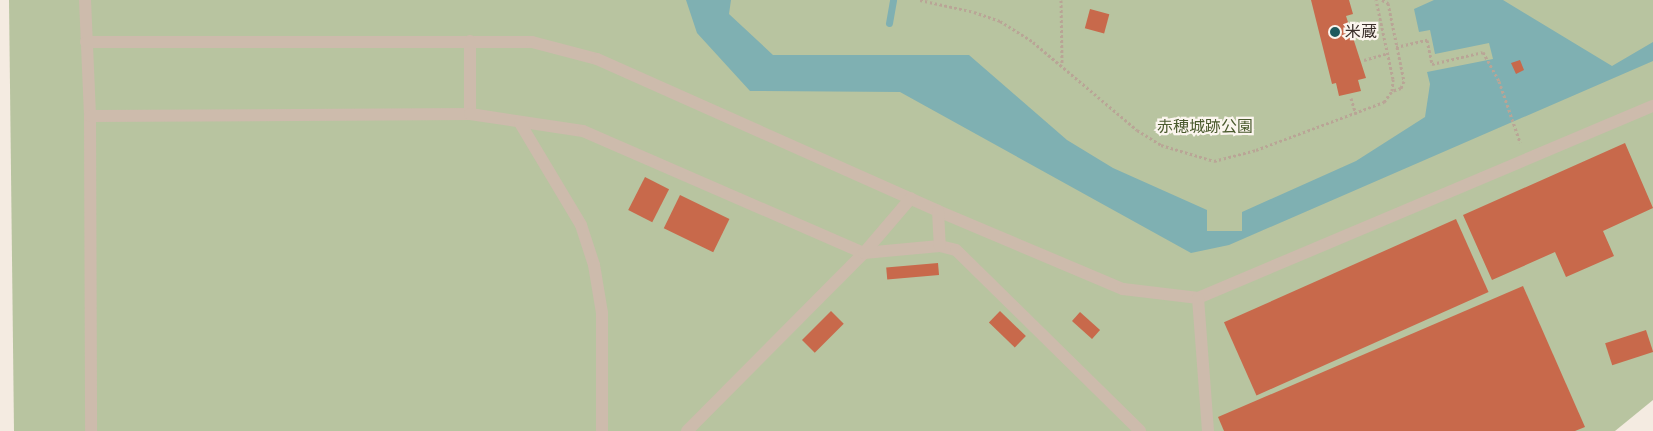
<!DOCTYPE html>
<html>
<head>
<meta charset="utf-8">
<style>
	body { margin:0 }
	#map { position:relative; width:1653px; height:431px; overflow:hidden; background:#f4ebe1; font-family:Poppins,"Noto Sans JP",sans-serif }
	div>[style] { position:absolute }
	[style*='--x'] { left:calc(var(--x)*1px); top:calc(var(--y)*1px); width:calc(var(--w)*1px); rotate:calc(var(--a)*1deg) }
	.green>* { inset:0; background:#b8c4a0 }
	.water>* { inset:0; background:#7fb0b2 }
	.stream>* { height:7px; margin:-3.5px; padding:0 3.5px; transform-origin:3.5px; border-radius:3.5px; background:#7fb0b2 }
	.building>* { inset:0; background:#c8694b; transform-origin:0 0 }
	.path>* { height:3px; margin-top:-1.5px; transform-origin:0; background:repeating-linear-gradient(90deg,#b9a596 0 2.5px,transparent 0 5px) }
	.lane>* { height:12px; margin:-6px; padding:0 6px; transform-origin:6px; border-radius:6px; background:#cdbbac }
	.dots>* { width:14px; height:14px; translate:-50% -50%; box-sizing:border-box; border:2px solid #fbf5ee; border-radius:50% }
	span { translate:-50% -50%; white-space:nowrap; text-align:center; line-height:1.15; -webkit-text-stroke:4.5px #fbf5ee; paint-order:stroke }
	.poi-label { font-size:16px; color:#3b302b }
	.left { translate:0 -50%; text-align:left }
	.park-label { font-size:16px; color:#4a5a2e }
</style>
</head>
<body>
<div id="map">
	<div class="green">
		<i style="clip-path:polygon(9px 0,1653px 0,1653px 400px,1615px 431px,14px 431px)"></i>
	</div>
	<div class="water">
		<i style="clip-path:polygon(686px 0,731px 0,729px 14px,773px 55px,969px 55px,1067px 140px,1113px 168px,1207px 210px,1207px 231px,1242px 231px,1242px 212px,1356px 161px,1425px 117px,1430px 84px,1427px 72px,1493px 59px,1489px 43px,1435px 54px,1430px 30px,1419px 32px,1414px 9px,1434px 0,1503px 0,1612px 66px,1653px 42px,1653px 61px,1229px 245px,1191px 253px,900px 92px,750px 91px,697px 33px)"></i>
	</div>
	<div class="stream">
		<i style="--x:889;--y:23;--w:23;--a:-80"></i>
	</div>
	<div class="building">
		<i style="clip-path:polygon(1311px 0,1349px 0,1353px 14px,1346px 16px,1366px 78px,1358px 80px,1361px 91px,1339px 96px,1336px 83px,1332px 84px)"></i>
		<i style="left:1090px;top:9px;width:20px;height:20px;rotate:15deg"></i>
		<i style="clip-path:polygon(1520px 60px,1524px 70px,1516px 74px,1511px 63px)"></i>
		<i style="clip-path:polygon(1625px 143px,1653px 208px,1603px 231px,1614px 256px,1566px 277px,1555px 252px,1492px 280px,1463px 215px)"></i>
		<i style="left:645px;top:177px;width:27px;height:37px;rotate:27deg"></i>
		<i style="left:680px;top:195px;width:55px;height:37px;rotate:26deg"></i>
		<i style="left:1456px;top:219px;width:80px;height:254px;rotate:66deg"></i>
		<i style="left:938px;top:263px;width:12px;height:52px;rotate:85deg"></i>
		<i style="clip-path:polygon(1523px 286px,1585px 427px,1575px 431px,1224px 431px,1218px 417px)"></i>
		<i style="left:831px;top:311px;width:18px;height:41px;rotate:45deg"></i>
		<i style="left:1000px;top:311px;width:36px;height:16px;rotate:44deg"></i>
		<i style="left:1080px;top:312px;width:27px;height:12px;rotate:42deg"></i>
		<i style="left:1646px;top:330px;width:23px;height:43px;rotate:72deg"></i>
	</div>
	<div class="path">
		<i style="--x:920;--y:0;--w:55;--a:12.5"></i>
		<i style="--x:974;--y:12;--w:28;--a:19"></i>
		<i style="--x:1000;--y:21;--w:39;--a:32"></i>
		<i style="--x:1033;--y:42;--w:136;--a:40.2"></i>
		<i style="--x:1137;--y:130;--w:28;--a:32"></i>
		<i style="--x:1161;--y:145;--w:55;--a:16.8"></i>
		<i style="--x:1214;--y:161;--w:43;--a:-14.7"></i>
		<i style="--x:1256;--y:150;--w:137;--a:-20.6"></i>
		<i style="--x:1384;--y:102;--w:14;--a:-54"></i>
		<i style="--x:1392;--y:91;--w:12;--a:-85"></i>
		<i style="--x:1393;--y:79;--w:81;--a:-102.1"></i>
		<i style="--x:1061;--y:0;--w:64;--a:89.1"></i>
		<i style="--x:1382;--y:0;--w:7;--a:27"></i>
		<i style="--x:1388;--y:3;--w:80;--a:78.4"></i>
		<i style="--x:1404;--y:81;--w:8;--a:113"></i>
		<i style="--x:1401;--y:88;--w:9;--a:162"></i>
		<i style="--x:1396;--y:47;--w:32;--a:-13"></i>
		<i style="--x:1427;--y:40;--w:25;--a:78"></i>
		<i style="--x:1432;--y:64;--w:52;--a:-13.2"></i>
		<i style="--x:1483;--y:52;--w:33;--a:61"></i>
		<i style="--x:1499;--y:81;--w:65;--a:71"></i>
		<i style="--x:1364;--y:60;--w:25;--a:-16"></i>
		<i style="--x:1351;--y:98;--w:17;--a:73"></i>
	</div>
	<div class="lane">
		<i style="--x:85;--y:0;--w:116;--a:87.5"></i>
		<i style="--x:90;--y:116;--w:315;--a:89.8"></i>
		<i style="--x:86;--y:42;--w:446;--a:0"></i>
		<i style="--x:532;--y:42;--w:67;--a:14.7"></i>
		<i style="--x:597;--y:59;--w:373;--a:24"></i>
		<i style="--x:938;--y:211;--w:201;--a:22.9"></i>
		<i style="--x:1123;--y:289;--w:76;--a:6.8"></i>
		<i style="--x:1198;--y:298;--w:494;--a:-22.9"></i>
		<i style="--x:470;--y:114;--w:73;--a:-90"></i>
		<i style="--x:90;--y:116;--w:380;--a:-0.3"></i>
		<i style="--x:470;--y:114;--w:114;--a:8.6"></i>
		<i style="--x:583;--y:131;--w:306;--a:23.5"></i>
		<i style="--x:864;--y:253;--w:76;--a:-5.3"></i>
		<i style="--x:940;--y:246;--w:16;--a:14"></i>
		<i style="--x:956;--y:250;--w:258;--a:44.5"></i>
		<i style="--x:520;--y:123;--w:119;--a:59.1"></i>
		<i style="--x:581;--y:225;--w:42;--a:72"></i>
		<i style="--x:594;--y:265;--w:49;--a:80.5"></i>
		<i style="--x:602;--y:313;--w:118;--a:90"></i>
		<i style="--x:938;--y:211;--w:35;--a:87"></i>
		<i style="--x:1198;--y:298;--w:133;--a:85.7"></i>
		<i style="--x:687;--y:431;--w:251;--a:-45.2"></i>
		<i style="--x:864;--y:253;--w:72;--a:-49.5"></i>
	</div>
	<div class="dots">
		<i style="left:1335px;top:32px;background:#1f5a5e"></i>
	</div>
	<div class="poi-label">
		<span class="left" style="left:1345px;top:32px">米蔵</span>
	</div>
	<div class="park-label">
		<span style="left:1205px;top:127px">赤穂城跡公園</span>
	</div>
</div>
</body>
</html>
